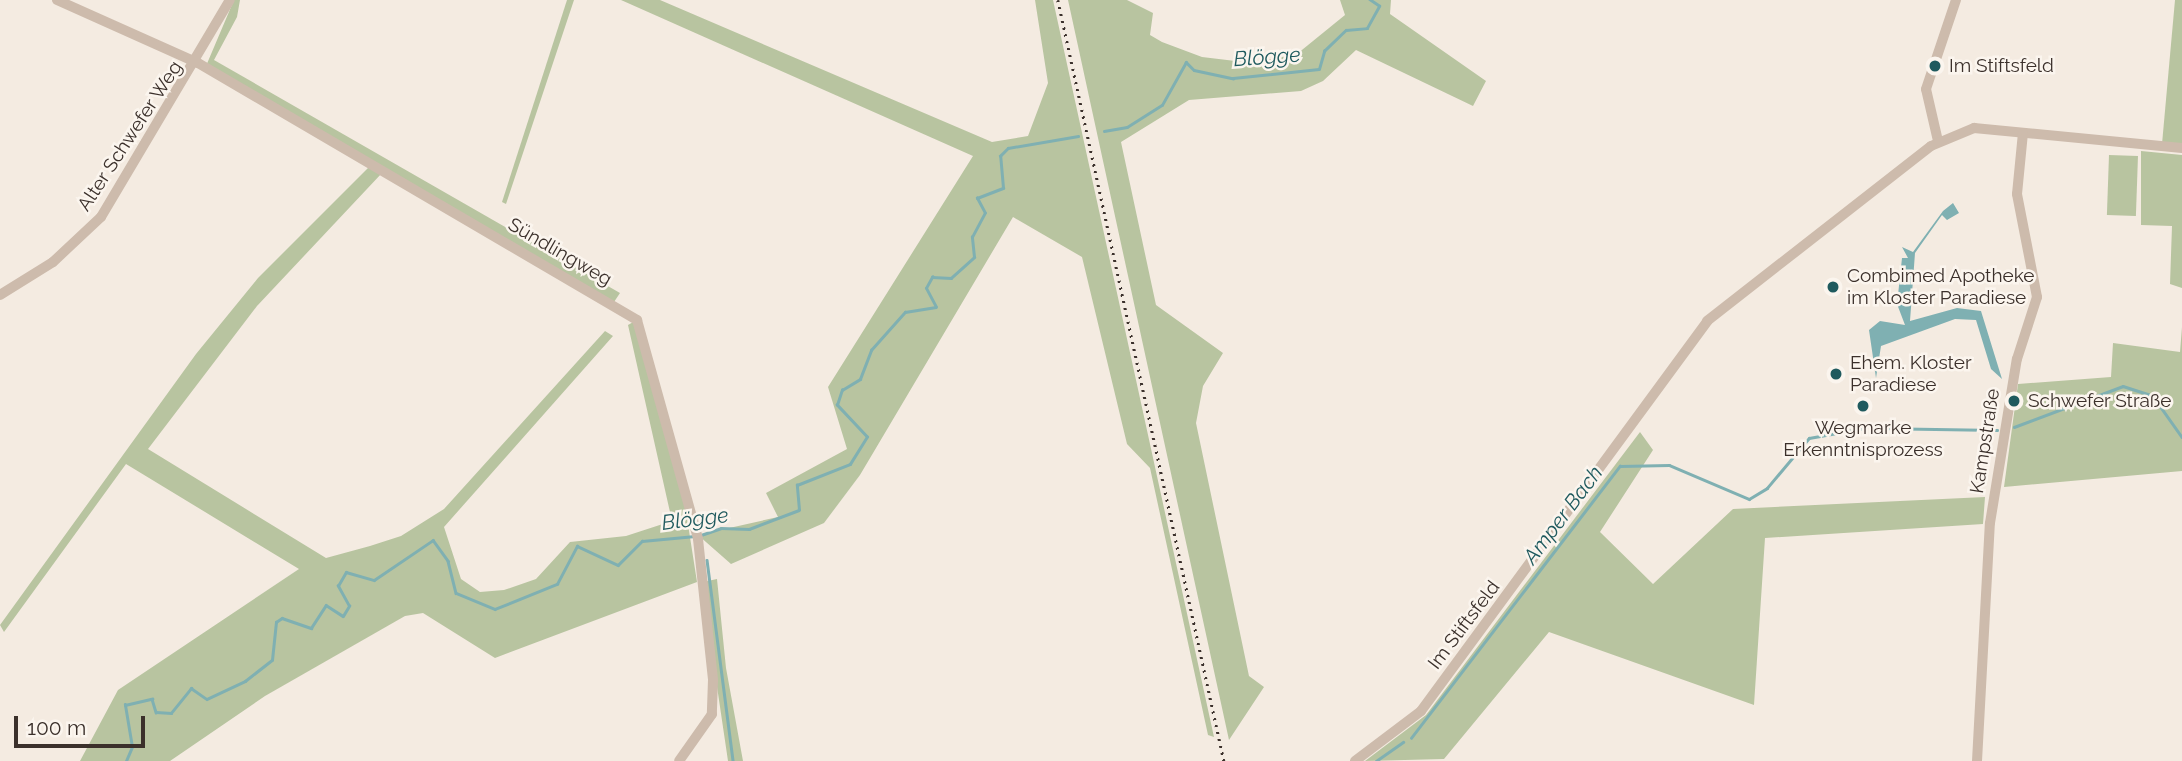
<!DOCTYPE html>
<html>
<head>
<meta charset="utf-8">
<style>
	body { margin:0 }
	#map { position:relative; width:2182px; height:761px; overflow:hidden; background:#f4ebe1; font-family:Raleway,sans-serif }
	div>[style] { position:absolute }
	[style*='--x'] { left:calc(var(--x)*1px); top:calc(var(--y)*1px); width:calc(var(--w)*1px); rotate:calc(var(--a)*1deg) }
	.green>* { inset:0; background:#b8c4a0; transform-origin:0 0 }
	.water>* { inset:0; background:#7fb0b2 }
	.stream>* { height:2.5px; margin:-1.25px; padding:0 1.25px; transform-origin:1.25px; border-radius:1.25px; background:#7fb0b2 }
	.minor>* { height:10px; margin:-5px; padding:0 5px; transform-origin:5px; border-radius:5px; background:#cdbbac }
	.rail>* { height:2.5px; margin-top:-1.25px; transform-origin:0; background:repeating-linear-gradient(90deg,#3b302b 0 2px,transparent 0 7px) }
	.dots>* { width:19px; height:19px; translate:-50% -50%; box-sizing:border-box; border:4px solid #fbf5ee; border-radius:50% }
	span { translate:-50% -50%; white-space:nowrap; text-align:center; line-height:1.15; -webkit-text-stroke:5px #fbf5ee; paint-order:stroke }
	.poi-label { font-size:19px; color:#3b302b }
	.left { translate:0 -50%; text-align:left }
	.street-label { font-size:19px; color:#3b302b }
	.water-label { font-size:21px; color:#1f5a5e; font-style:italic }
	.scale { position:absolute; left:14px; top:716px; width:131px; height:32px; box-sizing:border-box; border:4px solid #3b302b; border-top:0; padding-left:9px; font-size:21px; line-height:24px; white-space:nowrap; color:#3b302b; -webkit-text-stroke:5px #fbf5ee; paint-order:stroke }
</style>
</head>
<body>
<div id="map">
	<div class="green">
		<i style="clip-path:polygon(234px 0,240px 0,237px 17px,214px 60px,620px 293px,614px 302px,206px 66px)"></i>
		<i style="clip-path:polygon(567px 0,574px 0,506px 204px,502px 202px)"></i>
		<i style="clip-path:polygon(621px 0,660px 0,992px 142px,1028px 136px,1048px 83px,1035px 0,1053px 0,1214px 737px,1208px 735px,1150px 468px,1127px 444px,1082px 257px,1013px 217px,860px 475px,824px 523px,731px 564px,698px 535px,778px 517px,766px 493px,847px 449px,828px 387px,973px 156px)"></i>
		<i style="clip-path:polygon(1068px 0,1127px 0,1153px 13px,1150px 35px,1162px 42px,1202px 57px,1252px 63px,1297px 54px,1345px 15px,1340px 0,1391px 0,1390px 14px,1486px 81px,1473px 106px,1356px 50px,1323px 81px,1301px 91px,1189px 100px,1121px 142px,1156px 305px,1223px 353px,1203px 386px,1196px 423px,1249px 676px,1264px 687px,1229px 740px)"></i>
		<i style="clip-path:polygon(2175px 0,2182px 0,2182px 146px,2162px 144px)"></i>
		<i style="clip-path:polygon(2141px 151px,2182px 155px,2182px 288px,2170px 284px,2172px 226px,2141px 225px)"></i>
		<i style="left:2109px;top:155px;width:29px;height:60px;rotate:2deg"></i>
		<i style="clip-path:polygon(370px 166px,382px 173px,257px 306px,148px 449px,326px 558px,370px 546px,401px 536px,444px 509px,605px 331px,613px 336px,444px 527px,461px 579px,480px 592px,504px 590px,536px 579px,570px 542px,626px 536px,672px 521px,628px 325px,635px 321px,682px 486px,697px 582px,495px 658px,423px 613px,405px 616px,265px 696px,170px 761px,80px 761px,118px 690px,299px 569px,126px 464px,4px 632px,0 625px,196px 354px,258px 278px)"></i>
		<i style="clip-path:polygon(2182px 327px,2182px 471px,2004px 487px,2018px 384px,2111px 377px,2113px 343px,2180px 352px)"></i>
		<i style="clip-path:polygon(1640px 432px,1653px 450px,1600px 532px,1653px 584px,1733px 509px,1985px 497px,1983px 524px,1765px 538px,1754px 705px,1549px 632px,1444px 759px,1365px 761px,1426px 715px)"></i>
		<i style="clip-path:polygon(717px 579px,726px 668px,743px 761px,728px 761px,707px 619px,703px 582px)"></i>
	</div>
	<div class="water">
		<i style="clip-path:polygon(1953px 203px,1959px 213px,1947px 220px,1942px 215px,1915px 253px,1910px 321px,1957px 308px,1981px 311px,2002px 379px,1991px 369px,1976px 320px,1955px 319px,1881px 346px,1876px 378px,1869px 330px,1880px 321px,1905px 325px,1897px 304px,1902px 258px,1908px 258px,1902px 247px,1913px 252px,1943px 211px)"></i>
	</div>
	<div class="stream">
		<i style="--x:1104;--y:131;--w:23;--a:-10"></i>
		<i style="--x:1127;--y:127;--w:41;--a:-32.2"></i>
		<i style="--x:1162;--y:105;--w:49;--a:-60.8"></i>
		<i style="--x:1186;--y:62;--w:11;--a:45"></i>
		<i style="--x:1194;--y:70;--w:40;--a:12"></i>
		<i style="--x:1233;--y:78;--w:86;--a:-6"></i>
		<i style="--x:1319;--y:69;--w:19;--a:-74"></i>
		<i style="--x:1324;--y:51;--w:30;--a:-44"></i>
		<i style="--x:1346;--y:30;--w:21;--a:-5"></i>
		<i style="--x:1367;--y:28;--w:25;--a:-61"></i>
		<i style="--x:1379;--y:6;--w:11;--a:-146"></i>
		<i style="--x:2014;--y:427;--w:116;--a:-20.6"></i>
		<i style="--x:2123;--y:386;--w:32;--a:18"></i>
		<i style="--x:2153;--y:396;--w:50;--a:54.7"></i>
		<i style="--x:1873;--y:428;--w:124;--a:0.9"></i>
		<i style="--x:701;--y:535;--w:21;--a:-19"></i>
		<i style="--x:721;--y:528;--w:28;--a:2"></i>
		<i style="--x:749;--y:529;--w:53;--a:-20.8"></i>
		<i style="--x:799;--y:510;--w:25;--a:-95"></i>
		<i style="--x:797;--y:485;--w:57;--a:-21.6"></i>
		<i style="--x:850;--y:464;--w:32;--a:-58"></i>
		<i style="--x:867;--y:437;--w:44;--a:-133.2"></i>
		<i style="--x:837;--y:405;--w:16;--a:-72"></i>
		<i style="--x:842;--y:390;--w:21;--a:-31"></i>
		<i style="--x:860;--y:379;--w:31;--a:-69"></i>
		<i style="--x:871;--y:350;--w:51;--a:-48.2"></i>
		<i style="--x:905;--y:312;--w:31;--a:-9"></i>
		<i style="--x:936;--y:307;--w:21;--a:-118"></i>
		<i style="--x:926;--y:288;--w:13;--a:-61"></i>
		<i style="--x:932;--y:277;--w:19;--a:3"></i>
		<i style="--x:951;--y:278;--w:31;--a:-42"></i>
		<i style="--x:974;--y:257;--w:20;--a:-96"></i>
		<i style="--x:972;--y:237;--w:27;--a:-62"></i>
		<i style="--x:985;--y:213;--w:17;--a:-118"></i>
		<i style="--x:977;--y:198;--w:28;--a:-21"></i>
		<i style="--x:1003;--y:188;--w:32;--a:-95"></i>
		<i style="--x:1000;--y:156;--w:11;--a:-45"></i>
		<i style="--x:1008;--y:148;--w:71;--a:-9.7"></i>
		<i style="--x:707;--y:560;--w:203;--a:82.6"></i>
		<i style="--x:1411;--y:738;--w:343;--a:-52.5"></i>
		<i style="--x:1620;--y:466;--w:49;--a:-1.2"></i>
		<i style="--x:1669;--y:465;--w:87;--a:23"></i>
		<i style="--x:1749;--y:499;--w:21;--a:-31"></i>
		<i style="--x:1767;--y:488;--w:65;--a:-50"></i>
		<i style="--x:1809;--y:438;--w:58;--a:-10"></i>
		<i style="--x:126;--y:761;--w:15;--a:-67"></i>
		<i style="--x:132;--y:747;--w:43;--a:-99.5"></i>
		<i style="--x:125;--y:705;--w:28;--a:-13"></i>
		<i style="--x:152;--y:699;--w:14;--a:73"></i>
		<i style="--x:156;--y:712;--w:15;--a:4"></i>
		<i style="--x:171;--y:713;--w:32;--a:-51"></i>
		<i style="--x:191;--y:688;--w:19;--a:35"></i>
		<i style="--x:207;--y:699;--w:42;--a:-25.3"></i>
		<i style="--x:245;--y:681;--w:34;--a:-38"></i>
		<i style="--x:272;--y:660;--w:38;--a:-84"></i>
		<i style="--x:276;--y:622;--w:7;--a:-34"></i>
		<i style="--x:282;--y:618;--w:31;--a:19"></i>
		<i style="--x:311;--y:628;--w:27;--a:-57"></i>
		<i style="--x:326;--y:605;--w:20;--a:33"></i>
		<i style="--x:343;--y:616;--w:12;--a:-59"></i>
		<i style="--x:349;--y:606;--w:23;--a:-119"></i>
		<i style="--x:338;--y:586;--w:16;--a:-60"></i>
		<i style="--x:346;--y:572;--w:29;--a:16"></i>
		<i style="--x:374;--y:580;--w:71;--a:-34.1"></i>
		<i style="--x:433;--y:540;--w:26;--a:54"></i>
		<i style="--x:448;--y:561;--w:33;--a:76"></i>
		<i style="--x:456;--y:593;--w:42;--a:22.3"></i>
		<i style="--x:495;--y:609;--w:67;--a:-22"></i>
		<i style="--x:557;--y:584;--w:43;--a:-62.2"></i>
		<i style="--x:577;--y:546;--w:45;--a:24.9"></i>
		<i style="--x:618;--y:565;--w:34;--a:-45"></i>
		<i style="--x:642;--y:541;--w:53;--a:-5.4"></i>
		<i style="--x:1376;--y:761;--w:33;--a:-35"></i>
	</div>
	<div class="minor">
		<i style="--x:57;--y:0;--w:154;--a:24.1"></i>
		<i style="--x:198;--y:63;--w:509;--a:30.35"></i>
		<i style="--x:637;--y:320;--w:227;--a:74.4"></i>
		<i style="--x:698;--y:539;--w:142;--a:83.9"></i>
		<i style="--x:713;--y:680;--w:34;--a:92"></i>
		<i style="--x:712;--y:714;--w:57;--a:125.1"></i>
		<i style="--x:1938;--y:141;--w:53;--a:-103"></i>
		<i style="--x:1926;--y:89;--w:94;--a:-71.4"></i>
		<i style="--x:0;--y:295;--w:62;--a:-31.9"></i>
		<i style="--x:53;--y:262;--w:66;--a:-43.2"></i>
		<i style="--x:101;--y:217;--w:252;--a:-59.3"></i>
		<i style="--x:1355;--y:761;--w:83;--a:-37.1"></i>
		<i style="--x:1421;--y:711;--w:484;--a:-53.7"></i>
		<i style="--x:1707;--y:321;--w:284;--a:-38"></i>
		<i style="--x:1931;--y:146;--w:47;--a:-22.7"></i>
		<i style="--x:1974;--y:128;--w:209;--a:5.5"></i>
		<i style="--x:1977;--y:761;--w:238;--a:-86.9"></i>
		<i style="--x:1990;--y:523;--w:166;--a:-80.7"></i>
		<i style="--x:2017;--y:359;--w:65;--a:-72.1"></i>
		<i style="--x:2037;--y:297;--w:105;--a:-101"></i>
		<i style="--x:2017;--y:194;--w:61;--a:-84.4"></i>
	</div>
	<div class="rail">
		<i style="--x:1058;--y:0;--w:779;--a:77.69"></i>
	</div>
	<div class="dots">
		<i style="left:1935px;top:66px;background:#1f5a5e"></i>
		<i style="left:1833px;top:287px;background:#1f5a5e"></i>
		<i style="left:1836px;top:374px;background:#1f5a5e"></i>
		<i style="left:2014px;top:401px;background:#1f5a5e"></i>
		<i style="left:1863px;top:406px;background:#1f5a5e"></i>
	</div>
	<div class="poi-label">
		<span class="left" style="left:1949px;top:66px">Im Stiftsfeld</span>
		<span class="left" style="left:1847px;top:287px">Combimed Apotheke<br>im Kloster Paradiese</span>
		<span class="left" style="left:1850px;top:374px">Ehem. Kloster<br>Paradiese</span>
		<span class="left" style="left:2028px;top:401px">Schwefer Straße</span>
		<span style="left:1863px;top:439px">Wegmarke<br>Erkenntnisprozess</span>
	</div>
	<div class="street-label">
		<span style="left:130px;top:136px;rotate:-57deg">Alter Schwefer Weg</span>
		<span style="left:560px;top:252px;rotate:30deg">Sündlingweg</span>
		<span style="left:1985px;top:441px;rotate:-81deg">Kampstraße</span>
		<span style="left:1464px;top:625px;rotate:-53deg">Im Stiftsfeld</span>
	</div>
	<div class="water-label">
		<span style="left:1267px;top:57px;rotate:-4deg">Blögge</span>
		<span style="left:1563px;top:515px;rotate:-53deg">Amper Bach</span>
		<span style="left:695px;top:519px;rotate:-7deg">Blögge</span>
	</div>
	<div class="scale">100 m</div>
</div>
</body>
</html>
